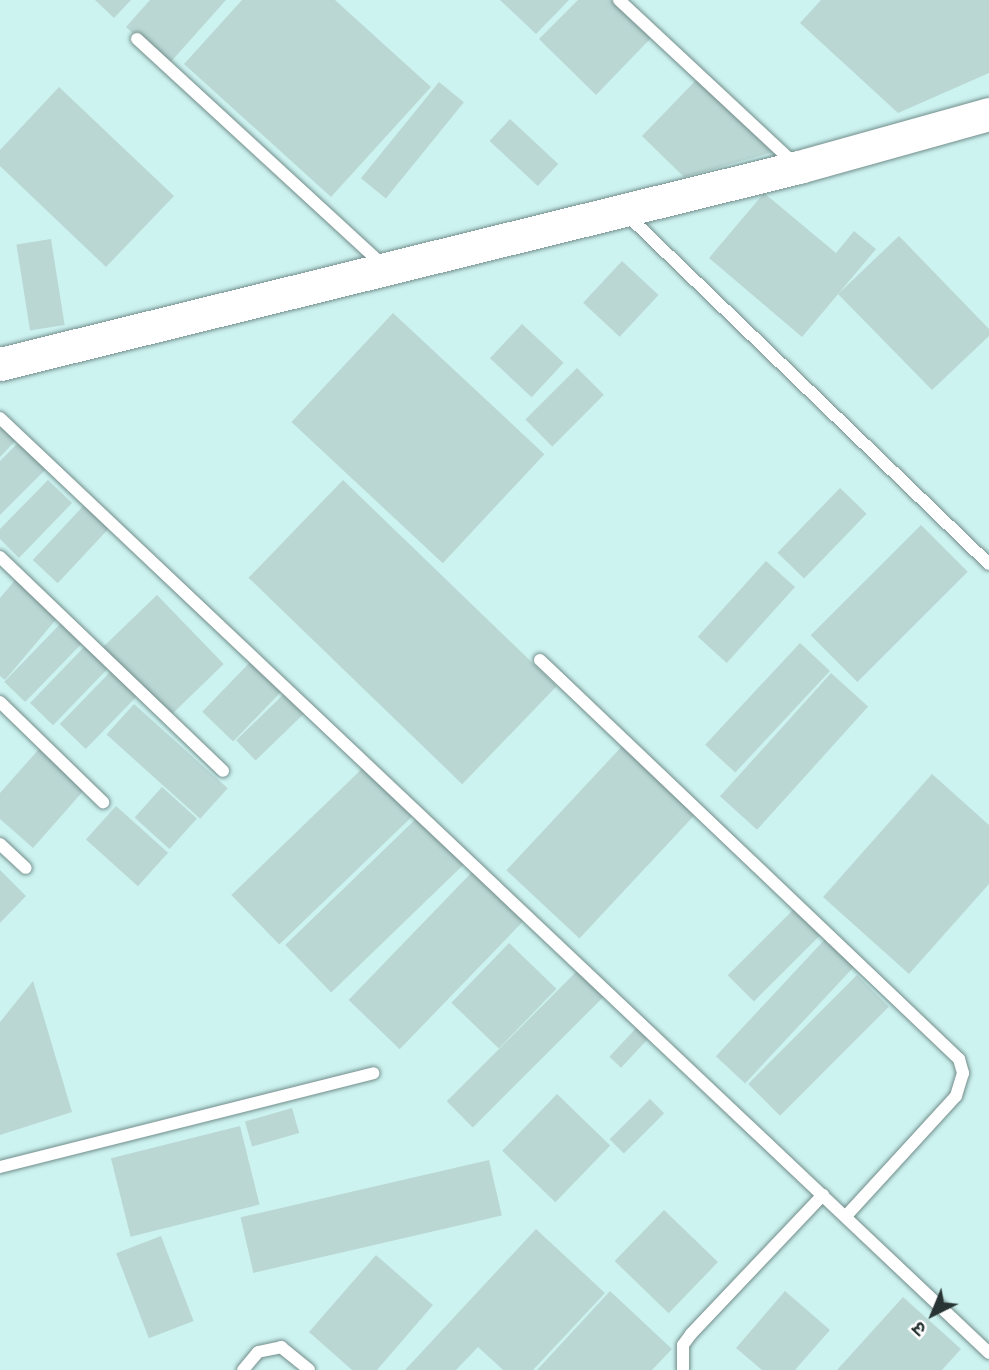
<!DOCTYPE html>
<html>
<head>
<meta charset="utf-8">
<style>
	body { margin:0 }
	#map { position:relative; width:989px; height:1370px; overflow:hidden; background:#e0fefb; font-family:"IBM Plex Sans","Noto Sans Devanagari",sans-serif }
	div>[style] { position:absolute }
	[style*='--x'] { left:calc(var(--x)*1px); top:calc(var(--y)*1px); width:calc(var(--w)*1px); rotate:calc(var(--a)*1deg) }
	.built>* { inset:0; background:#cdf3f0; transform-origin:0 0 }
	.building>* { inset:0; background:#bad7d4; transform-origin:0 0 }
	.roads { filter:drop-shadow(0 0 2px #728d8b) drop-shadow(0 0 2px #728d8b) }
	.lane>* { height:12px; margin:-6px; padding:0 6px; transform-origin:6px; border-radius:6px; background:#fff }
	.secondary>* { height:33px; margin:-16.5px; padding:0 16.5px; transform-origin:16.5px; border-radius:16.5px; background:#fff }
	span { translate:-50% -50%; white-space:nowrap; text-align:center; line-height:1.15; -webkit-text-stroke:5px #fff; paint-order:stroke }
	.north { position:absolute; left:898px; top:1279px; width:70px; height:70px; -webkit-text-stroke:5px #fff; paint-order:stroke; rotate:223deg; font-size:19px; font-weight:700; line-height:28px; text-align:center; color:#283433 }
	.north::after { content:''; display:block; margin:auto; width:24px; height:32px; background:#283433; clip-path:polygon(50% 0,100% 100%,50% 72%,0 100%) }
</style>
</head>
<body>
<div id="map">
	<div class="built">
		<i style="left:0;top:0;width:989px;height:1370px"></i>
	</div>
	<div class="building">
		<i style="clip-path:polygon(95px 0,131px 0,114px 18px)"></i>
		<i style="clip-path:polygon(150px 0,226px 0,168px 65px,126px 27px)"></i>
		<i style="clip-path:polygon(242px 0,335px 0,431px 87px,331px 197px,184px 64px)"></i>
		<i style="clip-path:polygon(500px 0,569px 0,536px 34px)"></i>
		<i style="clip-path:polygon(578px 0,612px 0,651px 38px,596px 95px,539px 39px)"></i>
		<i style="clip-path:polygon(821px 0,989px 0,989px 73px,898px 113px,800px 23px)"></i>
		<i style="clip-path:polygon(700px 76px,777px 151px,684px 177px,642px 136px)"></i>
		<i style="left:439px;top:82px;width:32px;height:124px;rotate:39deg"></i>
		<i style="clip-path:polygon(59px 87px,174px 196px,106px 267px,0 166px,0 150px)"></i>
		<i style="left:510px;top:119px;width:66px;height:30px;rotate:43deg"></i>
		<i style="clip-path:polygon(764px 193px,836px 253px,854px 231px,876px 249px,802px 337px,709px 258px)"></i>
		<i style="clip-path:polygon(899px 236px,989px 329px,989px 336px,932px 390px,838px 294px)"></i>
		<i style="left:51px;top:239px;width:87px;height:35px;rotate:81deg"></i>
		<i style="left:622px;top:261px;width:50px;height:57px;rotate:43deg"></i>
		<i style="left:393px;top:313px;width:207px;height:149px;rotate:43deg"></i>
		<i style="left:522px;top:324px;width:57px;height:47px;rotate:43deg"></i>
		<i style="left:577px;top:368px;width:38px;height:73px;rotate:45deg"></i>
		<i style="clip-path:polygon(0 422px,17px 439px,0 457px)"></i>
		<i style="clip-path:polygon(19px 442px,46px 469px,0 515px,0 461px)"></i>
		<i style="clip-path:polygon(48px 480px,72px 503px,19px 558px,0 539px,0 529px)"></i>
		<i style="left:343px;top:480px;width:297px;height:136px;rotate:44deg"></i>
		<i style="left:840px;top:488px;width:37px;height:90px;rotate:44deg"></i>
		<i style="left:86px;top:503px;width:34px;height:78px;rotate:43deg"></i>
		<i style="left:921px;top:525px;width:66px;height:156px;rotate:45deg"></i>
		<i style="left:766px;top:561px;width:39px;height:102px;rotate:42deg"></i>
		<i style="clip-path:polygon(16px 579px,59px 616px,5px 680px,0 676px,0 598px)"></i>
		<i style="left:157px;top:595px;width:96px;height:75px;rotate:46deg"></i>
		<i style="left:64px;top:620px;width:29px;height:86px;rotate:44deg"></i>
		<i style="left:800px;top:643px;width:41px;height:139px;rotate:43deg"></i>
		<i style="left:87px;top:644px;width:32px;height:82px;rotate:44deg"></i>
		<i style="left:255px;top:657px;width:43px;height:76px;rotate:44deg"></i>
		<i style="left:114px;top:668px;width:36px;height:78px;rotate:44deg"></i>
		<i style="left:831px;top:673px;width:50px;height:166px;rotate:42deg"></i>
		<i style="left:285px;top:693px;width:28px;height:68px;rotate:46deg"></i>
		<i style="left:134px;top:704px;width:126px;height:41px;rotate:42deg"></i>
		<i style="left:625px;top:743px;width:100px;height:174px;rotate:43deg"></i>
		<i style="clip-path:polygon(39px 749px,85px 789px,33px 848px,0 819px,0 793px)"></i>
		<i style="left:368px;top:763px;width:69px;height:190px;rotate:46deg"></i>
		<i style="clip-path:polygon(932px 774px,989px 825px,989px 884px,909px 974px,823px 897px)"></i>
		<i style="left:162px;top:787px;width:47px;height:41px;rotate:42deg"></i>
		<i style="left:116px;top:806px;width:70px;height:45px;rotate:42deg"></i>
		<i style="left:422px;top:813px;width:66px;height:190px;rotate:46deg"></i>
		<i style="left:475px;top:869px;width:71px;height:182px;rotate:44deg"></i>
		<i style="clip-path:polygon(0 870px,26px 896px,0 923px)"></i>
		<i style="left:797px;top:906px;width:37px;height:98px;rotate:45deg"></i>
		<i style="left:827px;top:937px;width:40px;height:163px;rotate:43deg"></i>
		<i style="left:509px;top:943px;width:66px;height:83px;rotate:44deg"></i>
		<i style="left:581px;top:967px;width:37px;height:190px;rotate:45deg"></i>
		<i style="left:857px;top:975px;width:45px;height:154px;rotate:45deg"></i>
		<i style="clip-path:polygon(33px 981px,72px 1112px,0 1135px,0 1022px)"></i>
		<i style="left:638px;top:1026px;width:16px;height:42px;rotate:43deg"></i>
		<i style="left:557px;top:1094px;width:74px;height:79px;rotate:44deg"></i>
		<i style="left:650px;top:1099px;width:20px;height:57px;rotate:45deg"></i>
		<i style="left:292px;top:1108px;width:26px;height:49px;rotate:74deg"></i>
		<i style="left:240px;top:1126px;width:81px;height:133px;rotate:76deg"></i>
		<i style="left:489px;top:1160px;width:57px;height:255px;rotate:77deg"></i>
		<i style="left:664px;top:1210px;width:75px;height:71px;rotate:44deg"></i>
		<i style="clip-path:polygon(536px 1229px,605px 1293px,533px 1370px,503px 1370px,478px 1347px,456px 1370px,405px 1370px)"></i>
		<i style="left:161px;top:1236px;width:91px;height:48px;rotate:69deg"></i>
		<i style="clip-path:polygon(376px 1255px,433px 1305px,377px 1370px,352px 1370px,309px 1332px)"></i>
		<i style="clip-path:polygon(610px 1291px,672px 1349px,652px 1370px,537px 1370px)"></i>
		<i style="clip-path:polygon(785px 1291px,830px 1330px,795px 1370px,762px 1370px,736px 1348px)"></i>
		<i style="clip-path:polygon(903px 1297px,961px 1349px,942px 1370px,837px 1370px)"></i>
	</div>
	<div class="roads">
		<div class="lane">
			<i style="--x:619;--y:0;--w:242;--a:43"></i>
			<i style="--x:137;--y:39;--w:337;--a:42.6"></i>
			<i style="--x:626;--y:214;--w:504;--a:43.96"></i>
			<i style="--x:0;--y:418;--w:1361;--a:43.39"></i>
			<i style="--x:0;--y:557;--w:309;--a:43.8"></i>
			<i style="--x:540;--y:660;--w:579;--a:43.6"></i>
			<i style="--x:959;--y:1059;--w:15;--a:74"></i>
			<i style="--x:963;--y:1073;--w:24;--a:107"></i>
			<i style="--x:956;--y:1096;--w:163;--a:132.5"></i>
			<i style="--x:0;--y:702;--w:144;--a:44.2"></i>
			<i style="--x:0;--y:844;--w:35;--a:43"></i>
			<i style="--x:0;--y:1167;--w:385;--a:-14.1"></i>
			<i style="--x:243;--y:1370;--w:23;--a:-50"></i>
			<i style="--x:258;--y:1352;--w:24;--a:-12"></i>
			<i style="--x:281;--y:1347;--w:36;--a:39"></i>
			<i style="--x:683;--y:1370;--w:25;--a:-90"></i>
			<i style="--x:683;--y:1345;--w:14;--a:-54"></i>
			<i style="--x:691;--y:1334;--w:192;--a:-46.5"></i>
		</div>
		<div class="secondary">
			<i style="--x:0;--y:364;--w:823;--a:-13.85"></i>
			<i style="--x:799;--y:167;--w:197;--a:-15.6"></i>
		</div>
	</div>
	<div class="north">उ</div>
</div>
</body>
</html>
